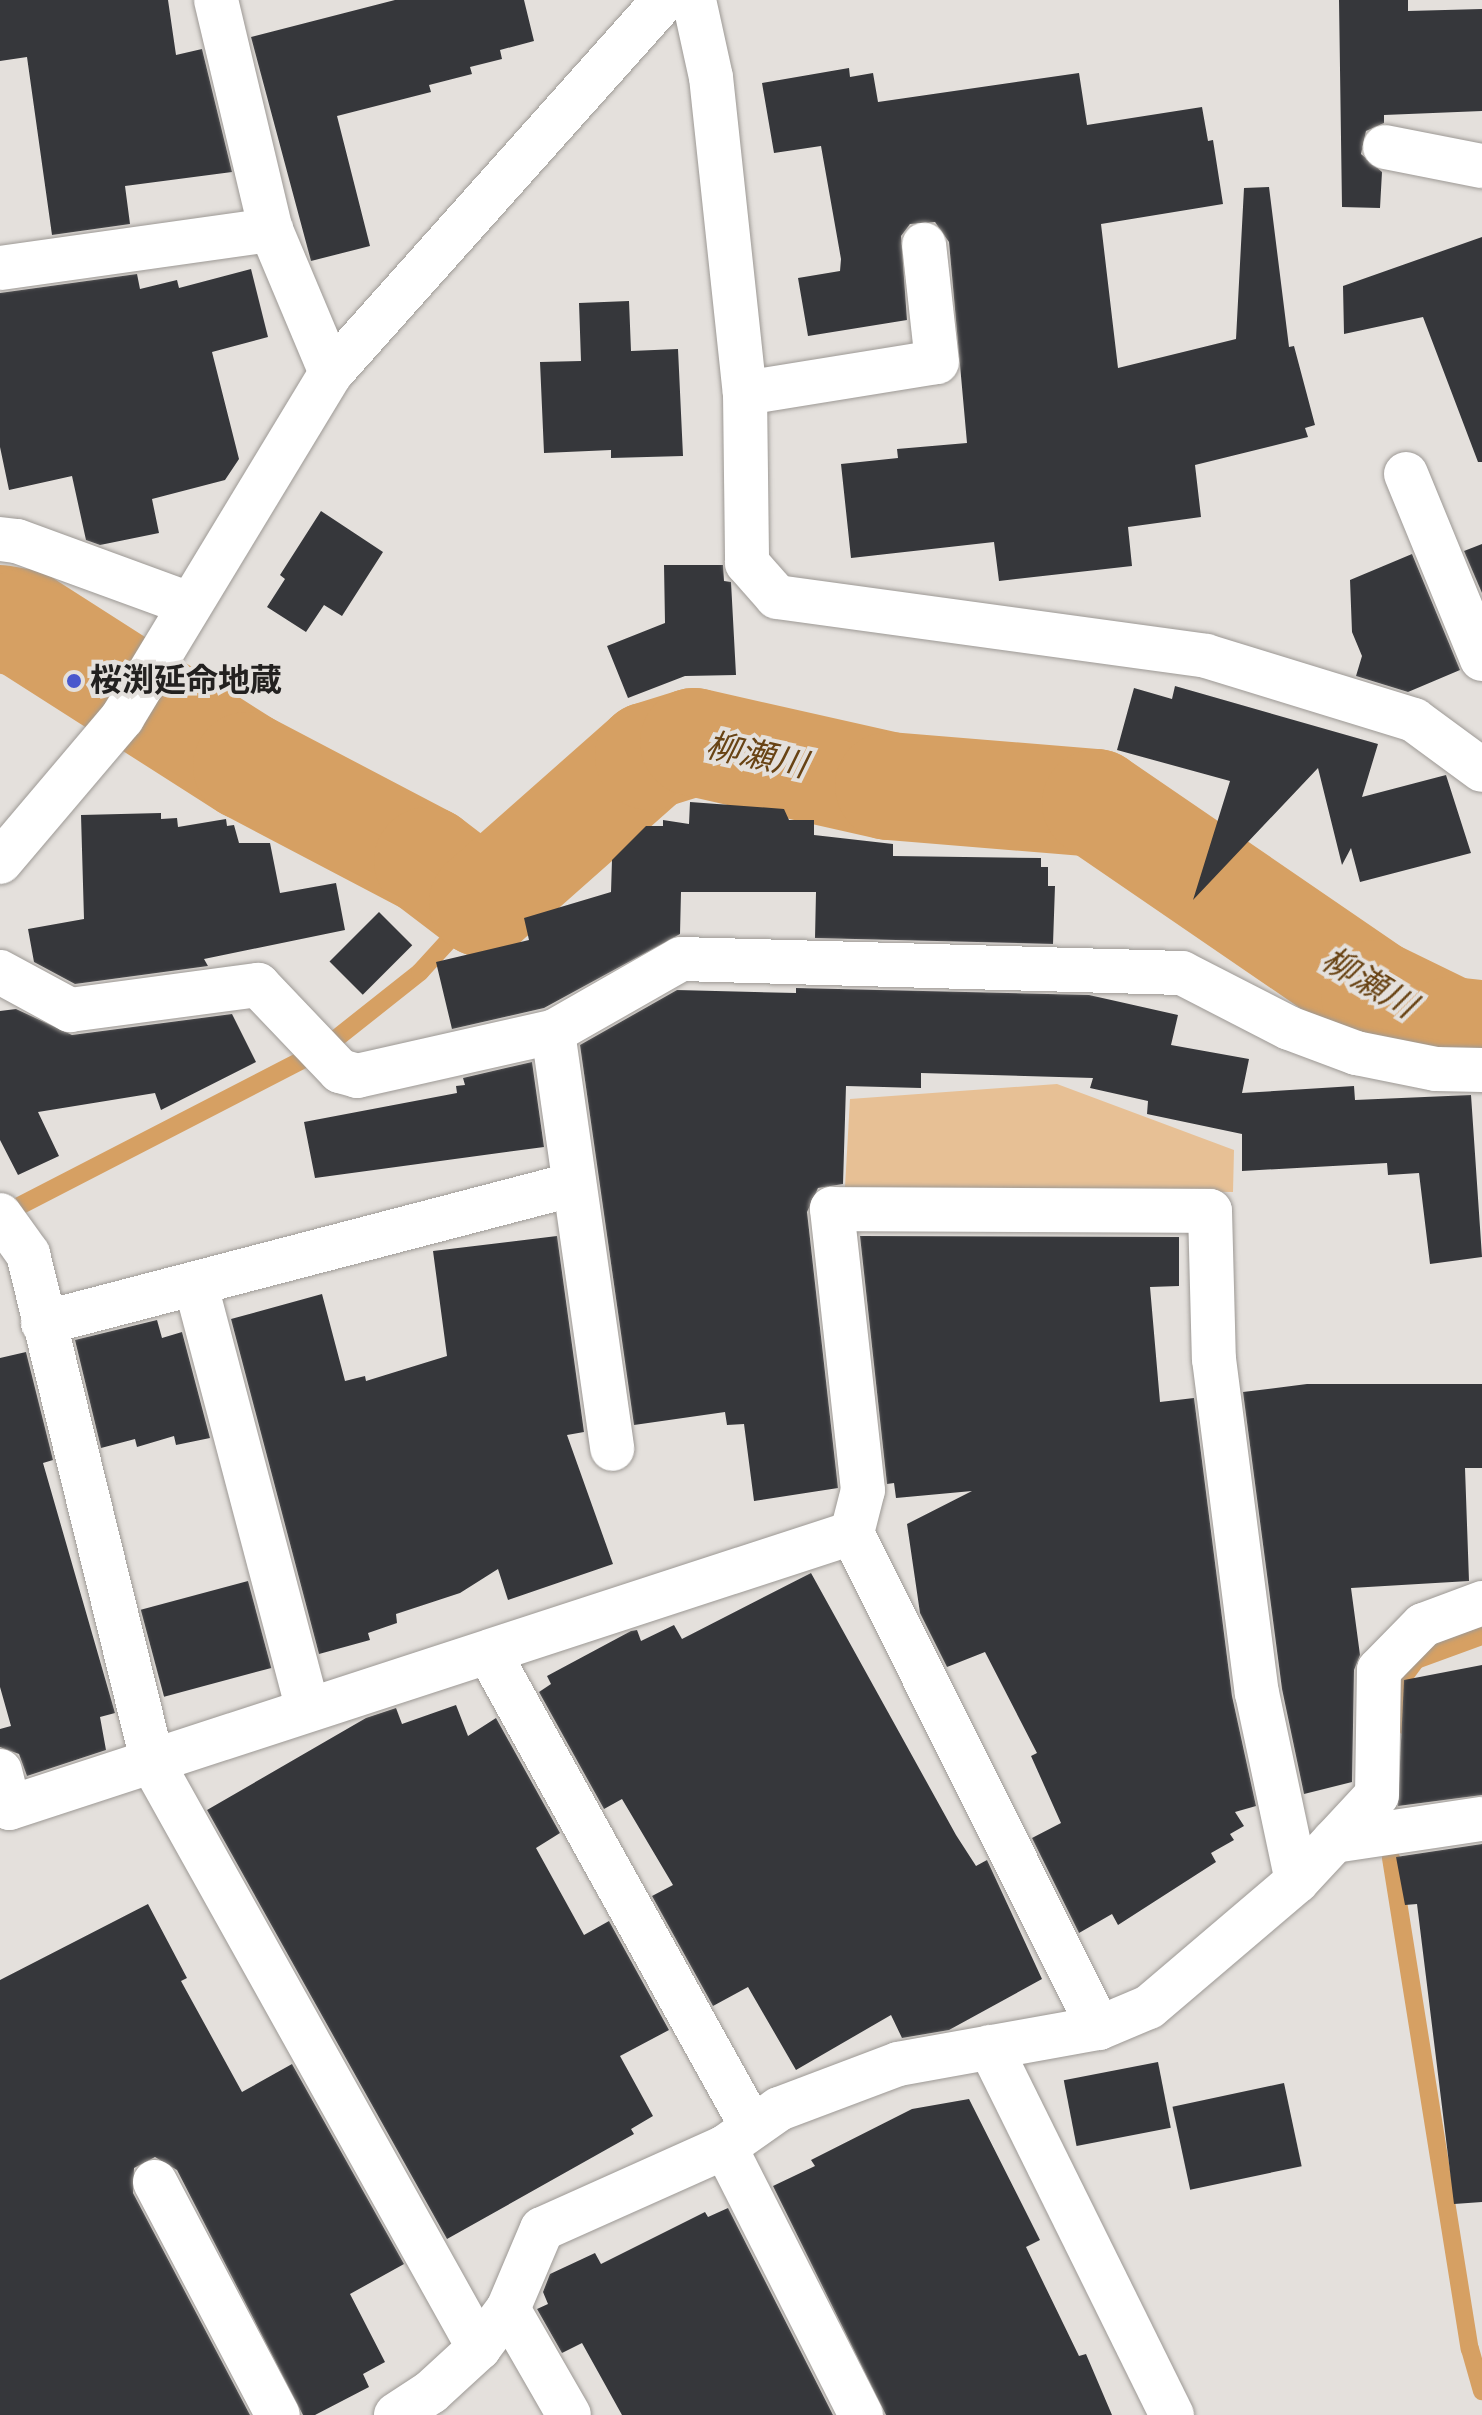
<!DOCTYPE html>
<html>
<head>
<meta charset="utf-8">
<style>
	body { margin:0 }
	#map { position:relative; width:1482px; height:2415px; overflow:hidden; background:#e4e0dc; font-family:"Alegreya Sans","Noto Sans JP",sans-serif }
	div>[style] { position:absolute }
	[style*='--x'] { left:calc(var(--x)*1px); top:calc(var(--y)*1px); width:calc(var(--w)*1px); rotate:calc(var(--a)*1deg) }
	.green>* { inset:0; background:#e7c095 }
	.stream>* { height:18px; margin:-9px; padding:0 9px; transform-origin:9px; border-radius:9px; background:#d6a063 }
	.river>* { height:108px; margin:-54px; padding:0 54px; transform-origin:54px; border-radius:54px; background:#d6a063 }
	.building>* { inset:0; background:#36373b; transform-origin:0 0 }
	.roads { filter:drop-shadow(0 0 2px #9d9995) drop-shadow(0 0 2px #9d9995) }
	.minor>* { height:44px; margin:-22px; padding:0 22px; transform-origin:22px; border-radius:22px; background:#fff }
	.dots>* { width:22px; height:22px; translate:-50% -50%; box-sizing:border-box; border:4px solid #e4e0dc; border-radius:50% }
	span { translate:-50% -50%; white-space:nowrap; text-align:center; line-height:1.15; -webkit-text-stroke:8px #e4e0dc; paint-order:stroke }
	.poi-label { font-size:32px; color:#232120; font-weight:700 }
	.left { translate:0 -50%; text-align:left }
	.water-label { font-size:34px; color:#684314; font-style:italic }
</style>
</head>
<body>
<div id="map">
	<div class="green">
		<i style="clip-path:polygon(1057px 1084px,1234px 1150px,1233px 1192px,845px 1187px,850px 1099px)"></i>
	</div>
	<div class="stream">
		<i style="--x:0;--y:1216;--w:364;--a:-27.3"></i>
		<i style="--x:323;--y:1049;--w:124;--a:-38.4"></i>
		<i style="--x:420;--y:972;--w:93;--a:-47.6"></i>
		<i style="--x:1406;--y:1726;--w:44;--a:-97.8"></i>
		<i style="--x:1400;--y:1682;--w:27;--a:-54"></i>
		<i style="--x:1416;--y:1660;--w:70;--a:-20"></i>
		<i style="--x:1391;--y:1858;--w:497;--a:80.9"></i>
		<i style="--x:1470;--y:2349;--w:44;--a:74.1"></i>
	</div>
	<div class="river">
		<i style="--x:0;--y:619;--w:23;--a:10"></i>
		<i style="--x:23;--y:623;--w:266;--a:32.6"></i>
		<i style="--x:247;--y:766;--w:204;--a:27.7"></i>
		<i style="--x:428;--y:861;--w:69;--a:37.4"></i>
		<i style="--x:483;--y:903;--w:222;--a:-41.5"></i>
		<i style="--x:649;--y:756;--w:47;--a:-17.3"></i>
		<i style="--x:694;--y:742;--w:200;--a:12.7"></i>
		<i style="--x:889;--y:786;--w:208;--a:4.7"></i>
		<i style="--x:1096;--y:803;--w:338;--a:34.4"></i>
		<i style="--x:1375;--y:994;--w:85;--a:26"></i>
		<i style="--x:1451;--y:1031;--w:31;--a:6"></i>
	</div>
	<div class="building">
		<i style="clip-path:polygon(0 0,168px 0,176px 55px,202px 49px,232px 172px,125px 186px,130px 224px,52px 235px,27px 57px,0 61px)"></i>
		<i style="clip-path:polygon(395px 0,524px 0,534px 41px,500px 50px,502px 59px,470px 67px,472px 74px,429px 85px,431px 92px,337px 116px,370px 246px,311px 261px,251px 37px)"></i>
		<i style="clip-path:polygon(1339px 0,1408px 0,1408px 11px,1482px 9px,1482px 111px,1384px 115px,1384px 123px,1366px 131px,1361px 154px,1382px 172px,1380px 208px,1342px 207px)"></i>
		<i style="clip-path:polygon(849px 68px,850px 77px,873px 73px,878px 102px,1079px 73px,1087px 125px,1202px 107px,1208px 141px,1213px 140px,1223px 204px,1101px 224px,1118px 368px,1236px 339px,1244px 188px,1269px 187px,1289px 347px,1294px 346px,1315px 425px,1305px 428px,1308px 437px,1195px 465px,1201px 517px,1128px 527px,1132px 566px,999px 581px,994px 542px,851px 558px,841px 464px,898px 458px,897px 449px,967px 443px,949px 242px,935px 222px,910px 224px,901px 236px,907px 320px,808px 336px,798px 278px,840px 271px,841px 259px,821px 146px,774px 153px,762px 83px)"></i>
		<i style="clip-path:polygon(1482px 237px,1482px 462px,1478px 462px,1423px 317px,1344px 334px,1343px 286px)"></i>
		<i style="clip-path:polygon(251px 269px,268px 337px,212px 352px,239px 459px,225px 480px,152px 499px,159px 533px,100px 545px,86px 540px,72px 476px,9px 490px,0 447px,0 293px,137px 274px,140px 289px,177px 280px,179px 288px)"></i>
		<i style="clip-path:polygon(629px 301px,631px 351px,678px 349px,683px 456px,611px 458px,611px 450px,544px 453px,540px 362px,581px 361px,579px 303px)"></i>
		<i style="clip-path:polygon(321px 511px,383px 552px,342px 616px,324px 605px,306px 632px,267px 607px,285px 579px,280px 575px)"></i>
		<i style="clip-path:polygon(1482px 544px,1482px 593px,1464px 551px)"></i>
		<i style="clip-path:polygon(1412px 554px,1460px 670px,1408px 692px,1356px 676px,1362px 656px,1352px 632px,1350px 580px)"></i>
		<i style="clip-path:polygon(664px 565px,723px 565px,724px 581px,731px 582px,736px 675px,685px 676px,628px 698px,607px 646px,665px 623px)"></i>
		<i style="clip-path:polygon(1175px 686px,1378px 744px,1362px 797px,1446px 775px,1471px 853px,1360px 882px,1351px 848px,1342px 865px,1318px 768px,1193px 900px,1230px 781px,1117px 750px,1134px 688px,1172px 699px)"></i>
		<i style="clip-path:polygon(690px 802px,784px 809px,789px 820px,814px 820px,814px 835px,893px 844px,893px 856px,1041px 858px,1041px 867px,1048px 867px,1048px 886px,1055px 886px,1053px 944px,815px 938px,816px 892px,681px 892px,680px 934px,544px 1008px,452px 1029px,436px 962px,529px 940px,524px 918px,611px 892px,612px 860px,646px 826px,663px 826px,663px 820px,689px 824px)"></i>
		<i style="clip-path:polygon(161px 813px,161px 819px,177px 818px,178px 827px,226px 819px,227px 826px,234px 825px,239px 843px,270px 843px,280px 893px,336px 883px,345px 930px,204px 959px,208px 966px,75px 984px,34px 962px,28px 929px,84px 919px,81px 815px)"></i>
		<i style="left:379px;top:912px;width:47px;height:70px;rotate:45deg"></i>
		<i style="clip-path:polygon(796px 988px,1089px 995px,1178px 1015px,1171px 1045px,1249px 1059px,1242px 1093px,1354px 1086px,1355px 1100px,1471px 1095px,1482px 1257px,1430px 1264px,1419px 1173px,1388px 1175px,1387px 1163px,1242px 1171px,1242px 1134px,1147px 1114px,1148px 1101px,1090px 1088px,1093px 1078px,921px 1073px,921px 1088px,846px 1086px,843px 1184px,818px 1188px,807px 1212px,838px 1488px,754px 1501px,744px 1424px,727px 1425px,725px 1412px,634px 1425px,580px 1045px,677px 990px,796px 993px)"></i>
		<i style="clip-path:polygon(16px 1009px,72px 1035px,232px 1014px,256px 1062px,161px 1110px,155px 1093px,38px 1112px,59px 1156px,18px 1175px,0 1140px,0 1011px)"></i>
		<i style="clip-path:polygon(532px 1062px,544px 1147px,315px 1178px,304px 1122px,457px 1093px,456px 1086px,465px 1085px,463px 1078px)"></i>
		<i style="clip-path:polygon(557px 1236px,584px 1432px,567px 1435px,613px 1564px,508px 1600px,498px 1569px,460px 1593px,396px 1614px,397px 1623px,368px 1633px,370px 1640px,319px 1654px,231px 1319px,322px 1294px,345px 1381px,365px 1376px,366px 1381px,447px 1356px,433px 1251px)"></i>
		<i style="clip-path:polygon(860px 1236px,1179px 1237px,1179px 1286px,1150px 1287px,1160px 1402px,1194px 1398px,1232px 1696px,1256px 1806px,1235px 1812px,1244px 1826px,1230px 1834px,1234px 1840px,1211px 1853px,1216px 1862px,1118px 1925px,1112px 1914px,1079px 1933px,1032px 1838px,1061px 1823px,1031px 1756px,1037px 1753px,985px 1652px,947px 1667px,920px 1613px,907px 1524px,972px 1491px,896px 1498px,894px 1483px,887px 1484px)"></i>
		<i style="clip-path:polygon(157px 1320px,162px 1338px,182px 1332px,210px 1438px,176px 1445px,174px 1436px,137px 1447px,135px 1439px,101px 1448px,75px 1340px)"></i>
		<i style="clip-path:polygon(26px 1352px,53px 1460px,43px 1463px,115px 1713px,100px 1717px,106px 1750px,27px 1776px,19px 1754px,0 1747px,0 1729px,11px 1726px,0 1687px,0 1358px)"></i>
		<i style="clip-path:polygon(1307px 1384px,1482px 1384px,1482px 1468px,1465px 1468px,1469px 1581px,1351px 1588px,1360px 1655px,1354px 1670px,1352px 1782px,1304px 1794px,1282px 1689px,1243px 1392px)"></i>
		<i style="clip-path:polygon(811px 1573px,956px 1835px,976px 1866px,987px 1860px,1042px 1979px,949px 2030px,902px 2038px,891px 2015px,796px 2070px,748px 1987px,713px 2006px,652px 1896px,673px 1885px,622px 1799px,604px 1809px,539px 1692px,551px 1684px,547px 1676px,631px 1631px,637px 1630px,641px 1641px,674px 1625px,682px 1639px)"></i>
		<i style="left:248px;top:1581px;width:90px;height:111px;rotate:75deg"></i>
		<i style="clip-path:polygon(1482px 1665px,1482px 1795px,1398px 1806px,1404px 1680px)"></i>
		<i style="clip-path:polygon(456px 1705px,468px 1736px,496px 1718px,560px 1833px,536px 1848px,584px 1935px,609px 1921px,669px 2030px,620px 2056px,653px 2116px,631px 2129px,634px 2134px,447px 2239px,207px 1810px,366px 1718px,396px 1708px,402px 1724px)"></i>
		<i style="clip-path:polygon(1482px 1844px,1482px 2202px,1454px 2204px,1417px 1904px,1405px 1905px,1396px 1857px)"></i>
		<i style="clip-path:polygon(148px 1904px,187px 1978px,181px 1981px,242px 2092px,292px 2064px,404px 2264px,350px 2294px,385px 2362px,363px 2374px,369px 2387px,315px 2415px,303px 2415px,177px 2170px,155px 2157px,134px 2168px,133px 2193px,250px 2415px,0 2415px,0 1980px)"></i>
		<i style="left:1158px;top:2062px;width:67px;height:96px;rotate:79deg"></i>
		<i style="left:1284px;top:2083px;width:85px;height:114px;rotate:78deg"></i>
		<i style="clip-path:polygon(969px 2099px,1040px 2240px,1026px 2247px,1079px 2356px,1086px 2354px,1112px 2415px,886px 2415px,773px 2186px,815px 2166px,811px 2160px,912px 2109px)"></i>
		<i style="clip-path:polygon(728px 2208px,833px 2415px,622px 2415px,582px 2343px,562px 2353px,537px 2309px,548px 2304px,543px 2292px,550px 2274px,595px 2253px,601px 2264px,705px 2212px,708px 2217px)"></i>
	</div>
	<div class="roads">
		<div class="minor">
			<i style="--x:216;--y:0;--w:236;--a:76.6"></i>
			<i style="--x:271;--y:230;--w:155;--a:67.2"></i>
			<i style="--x:694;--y:0;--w:79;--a:77.6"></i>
			<i style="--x:711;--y:77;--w:318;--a:83.9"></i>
			<i style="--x:745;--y:393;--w:170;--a:89.3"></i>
			<i style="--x:747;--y:563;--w:45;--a:48.6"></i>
			<i style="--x:777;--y:597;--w:433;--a:7.8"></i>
			<i style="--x:1206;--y:656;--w:218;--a:17.1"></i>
			<i style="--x:1414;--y:720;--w:84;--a:36.3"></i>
			<i style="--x:1385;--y:147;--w:99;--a:11.1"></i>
			<i style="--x:0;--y:268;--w:274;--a:-8"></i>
			<i style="--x:745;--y:393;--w:194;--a:-9.2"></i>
			<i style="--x:937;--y:362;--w:118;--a:-96.3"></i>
			<i style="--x:1406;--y:474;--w:200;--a:67.7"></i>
			<i style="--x:0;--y:539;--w:17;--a:7"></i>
			<i style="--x:17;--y:541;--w:183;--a:20.1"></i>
			<i style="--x:0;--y:862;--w:189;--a:-49.7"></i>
			<i style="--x:122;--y:718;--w:403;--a:-58.8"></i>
			<i style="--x:331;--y:373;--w:500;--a:-48.24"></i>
			<i style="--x:0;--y:972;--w:80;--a:28.5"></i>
			<i style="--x:70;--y:1010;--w:190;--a:-7.6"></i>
			<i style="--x:258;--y:985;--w:119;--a:46.4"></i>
			<i style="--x:340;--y:1071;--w:18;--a:16"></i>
			<i style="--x:357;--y:1076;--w:201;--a:-12.7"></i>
			<i style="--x:553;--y:1032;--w:147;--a:-29.7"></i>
			<i style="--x:681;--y:959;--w:501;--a:1.6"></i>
			<i style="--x:1182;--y:973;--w:120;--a:27.2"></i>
			<i style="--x:1289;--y:1028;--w:72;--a:20.5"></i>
			<i style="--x:1356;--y:1053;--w:82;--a:11.3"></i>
			<i style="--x:1436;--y:1069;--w:46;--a:1.2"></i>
			<i style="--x:553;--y:1032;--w:421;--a:81.9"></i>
			<i style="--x:0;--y:1215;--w:48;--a:54.3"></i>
			<i style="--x:28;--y:1254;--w:525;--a:76.23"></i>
			<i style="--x:153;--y:1764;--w:669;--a:60.83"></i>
			<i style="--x:196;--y:1286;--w:438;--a:75.2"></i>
			<i style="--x:43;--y:1323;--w:546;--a:-14.65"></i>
			<i style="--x:852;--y:1533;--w:44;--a:-75.7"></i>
			<i style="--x:863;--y:1490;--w:283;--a:-96.3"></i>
			<i style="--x:832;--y:1209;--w:378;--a:0.3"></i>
			<i style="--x:1210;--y:1211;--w:148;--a:88.5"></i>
			<i style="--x:1214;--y:1359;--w:337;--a:82.7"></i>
			<i style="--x:1257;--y:1693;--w:192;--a:78"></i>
			<i style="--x:489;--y:1653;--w:542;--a:60.98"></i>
			<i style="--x:0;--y:1771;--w:38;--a:76"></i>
			<i style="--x:9;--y:1808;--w:887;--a:-18.07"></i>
			<i style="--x:852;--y:1533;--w:553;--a:63.48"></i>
			<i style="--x:1334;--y:1841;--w:150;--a:-8.5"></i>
			<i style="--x:990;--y:2047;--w:411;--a:63.7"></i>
			<i style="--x:725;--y:2147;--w:301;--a:63.1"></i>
			<i style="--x:155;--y:2182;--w:263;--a:62.2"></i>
			<i style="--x:508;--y:2309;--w:122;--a:60.1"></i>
			<i style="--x:396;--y:2415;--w:42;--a:-33.3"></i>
			<i style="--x:431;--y:2392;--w:65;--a:-42.5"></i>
			<i style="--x:479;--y:2348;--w:49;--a:-53.4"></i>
			<i style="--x:508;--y:2309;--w:87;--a:-67"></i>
			<i style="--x:542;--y:2229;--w:201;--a:-24.1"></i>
			<i style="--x:725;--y:2147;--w:66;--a:-35.1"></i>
			<i style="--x:779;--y:2109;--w:127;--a:-20.7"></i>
			<i style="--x:898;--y:2064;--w:204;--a:-10.2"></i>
			<i style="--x:1099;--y:2028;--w:54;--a:-22.8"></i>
			<i style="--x:1149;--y:2007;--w:194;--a:-40.4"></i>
			<i style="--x:1297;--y:1881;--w:117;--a:-47.1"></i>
			<i style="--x:1377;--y:1795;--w:125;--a:-89.1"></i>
			<i style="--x:1379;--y:1670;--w:63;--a:-45.6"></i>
			<i style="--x:1423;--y:1625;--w:63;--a:-20.4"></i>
		</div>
	</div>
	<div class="dots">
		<i style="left:74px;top:681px;background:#4958cd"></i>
	</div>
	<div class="poi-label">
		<span class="left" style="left:90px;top:681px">桜渕延命地蔵</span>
	</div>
	<div class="water-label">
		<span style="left:756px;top:757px;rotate:12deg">柳瀬川</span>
		<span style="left:1368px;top:984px;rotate:31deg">柳瀬川</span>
	</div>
</div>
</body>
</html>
